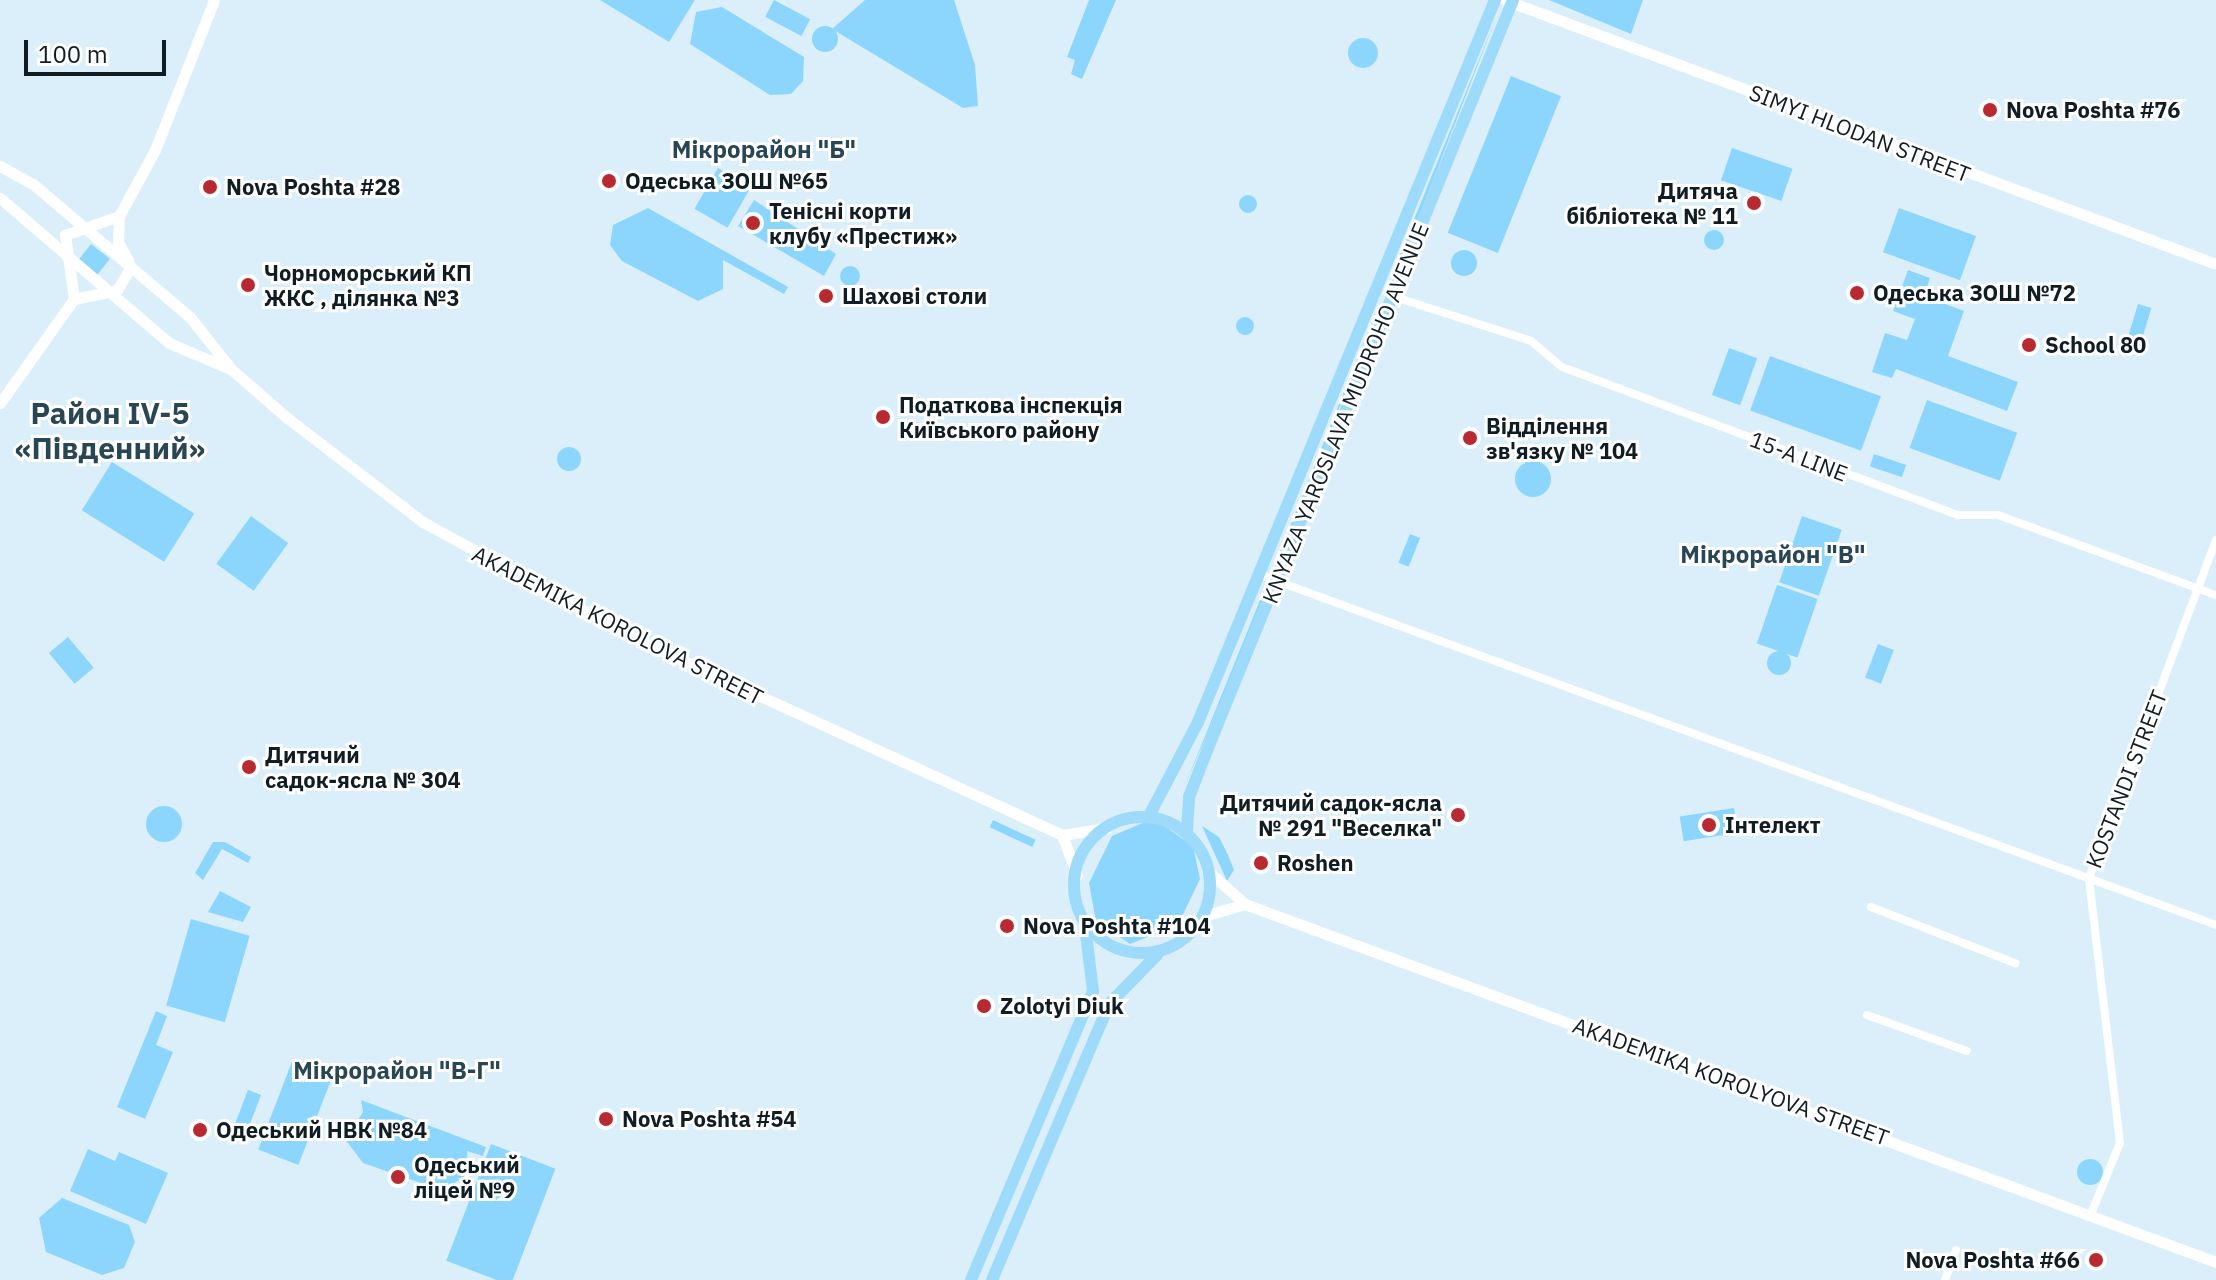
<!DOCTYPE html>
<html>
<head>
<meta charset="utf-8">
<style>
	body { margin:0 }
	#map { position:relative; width:2216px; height:1280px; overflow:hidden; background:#dbeffa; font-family:"IBM Plex Sans",sans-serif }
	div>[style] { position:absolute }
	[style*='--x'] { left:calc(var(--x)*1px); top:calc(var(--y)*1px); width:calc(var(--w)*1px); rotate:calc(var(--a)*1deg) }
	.green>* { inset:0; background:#8cd6fe; transform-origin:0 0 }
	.round { border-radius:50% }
	.street>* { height:8px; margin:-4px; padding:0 4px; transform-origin:4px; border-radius:4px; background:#fff }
	.secondary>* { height:11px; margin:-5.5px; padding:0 5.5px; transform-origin:5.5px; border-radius:5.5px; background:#fff }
	.primary>* { height:12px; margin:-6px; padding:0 6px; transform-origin:6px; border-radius:6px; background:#9edbfa }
	.primary>.ring { margin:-6px; padding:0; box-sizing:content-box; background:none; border:12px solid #9edbfa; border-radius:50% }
	.dots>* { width:22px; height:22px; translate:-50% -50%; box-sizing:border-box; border:4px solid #fff; border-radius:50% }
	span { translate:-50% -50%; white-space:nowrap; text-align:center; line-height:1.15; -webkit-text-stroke:6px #fff; paint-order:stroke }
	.poi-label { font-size:22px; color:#111d24; font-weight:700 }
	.left { translate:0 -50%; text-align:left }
	.right { translate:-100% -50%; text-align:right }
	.street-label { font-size:22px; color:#111d24 }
	.neighbourhood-label { font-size:24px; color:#294655; font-weight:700 }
	.district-label { font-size:30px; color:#294655; font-weight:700 }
	.scale { position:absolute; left:24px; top:40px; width:142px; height:36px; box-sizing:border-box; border:4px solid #111d24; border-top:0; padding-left:10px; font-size:24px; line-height:28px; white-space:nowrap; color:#111d24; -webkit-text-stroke:6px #fff; paint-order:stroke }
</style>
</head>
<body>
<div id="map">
	<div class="green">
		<i style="clip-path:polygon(600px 0,695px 0,669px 42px)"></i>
		<i style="left:774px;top:0;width:41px;height:19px;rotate:28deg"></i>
		<i style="clip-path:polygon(865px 0,954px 0,975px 65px,978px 106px,963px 108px,832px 29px)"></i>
		<i style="clip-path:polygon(1089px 0,1116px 0,1082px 79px,1071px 74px,1075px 60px,1067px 57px)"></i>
		<i style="clip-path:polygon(1549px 0,1643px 0,1631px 34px)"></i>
		<i style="clip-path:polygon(722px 7px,804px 57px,803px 81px,791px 94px,770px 95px,690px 44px,696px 12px)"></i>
		<i style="clip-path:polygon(1498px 13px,1395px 278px,1391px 276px)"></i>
		<i class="round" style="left:812px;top:26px;width:26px;height:26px"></i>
		<i class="round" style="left:1348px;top:38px;width:30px;height:30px"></i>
		<i style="left:1511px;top:76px;width:54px;height:169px;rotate:22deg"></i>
		<i style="left:1732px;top:148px;width:64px;height:34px;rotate:19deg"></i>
		<i style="left:718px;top:168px;width:38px;height:47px;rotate:30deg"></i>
		<i class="round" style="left:1239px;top:195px;width:18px;height:18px"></i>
		<i style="clip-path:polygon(754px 200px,836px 254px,824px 276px,738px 226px)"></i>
		<i style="clip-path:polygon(648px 208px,788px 287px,784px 294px,723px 260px,723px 289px,698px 301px,622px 261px,610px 245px,613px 225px)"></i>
		<i style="left:1899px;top:208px;width:82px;height:47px;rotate:20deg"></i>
		<i class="round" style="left:1704px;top:230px;width:20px;height:20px"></i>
		<i style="left:91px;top:244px;width:24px;height:21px;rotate:38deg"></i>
		<i class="round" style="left:1451px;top:250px;width:26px;height:26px"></i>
		<i class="round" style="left:840px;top:266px;width:20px;height:20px"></i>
		<i style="clip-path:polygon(1908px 270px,1930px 278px,1924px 296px,1964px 311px,1948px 356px,2018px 382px,2007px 411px,1896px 369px,1892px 378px,1872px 372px,1885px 333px,1907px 340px,1915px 319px,1893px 311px)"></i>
		<i style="clip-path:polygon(1380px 302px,1279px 565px,1275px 564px)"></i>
		<i style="left:2138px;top:304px;width:14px;height:33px;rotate:17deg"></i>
		<i class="round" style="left:1236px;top:317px;width:18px;height:18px"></i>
		<i style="left:1729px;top:348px;width:30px;height:50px;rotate:20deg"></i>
		<i style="left:1770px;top:356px;width:118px;height:58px;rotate:20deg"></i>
		<i style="left:1927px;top:400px;width:96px;height:51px;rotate:20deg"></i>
		<i class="round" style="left:557px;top:447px;width:24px;height:24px"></i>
		<i style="left:1874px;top:454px;width:34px;height:13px;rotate:19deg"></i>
		<i class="round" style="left:1515px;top:461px;width:36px;height:36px"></i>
		<i style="left:112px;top:462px;width:97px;height:57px;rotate:32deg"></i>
		<i style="left:251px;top:516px;width:46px;height:59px;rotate:36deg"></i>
		<i style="left:1802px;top:516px;width:42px;height:70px;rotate:19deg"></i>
		<i style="left:1410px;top:534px;width:11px;height:31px;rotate:22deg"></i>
		<i style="clip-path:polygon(1267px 583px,1271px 584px,1184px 788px)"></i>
		<i style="left:1777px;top:585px;width:43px;height:62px;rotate:19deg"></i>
		<i style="left:68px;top:637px;width:40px;height:25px;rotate:50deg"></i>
		<i style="left:1878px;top:644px;width:17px;height:36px;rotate:21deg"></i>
		<i class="round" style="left:1767px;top:651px;width:24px;height:24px"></i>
		<i class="round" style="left:146px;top:806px;width:36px;height:36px"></i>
		<i style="left:1734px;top:808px;width:25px;height:55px;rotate:81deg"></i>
		<i style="left:993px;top:820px;width:47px;height:8px;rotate:25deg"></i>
		<i style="clip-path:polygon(1145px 822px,1163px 825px,1193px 846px,1200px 879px,1178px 925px,1130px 944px,1096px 921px,1089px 883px,1112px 836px)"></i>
		<i style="clip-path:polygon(1202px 826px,1219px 837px,1228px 855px,1234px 870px,1227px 881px)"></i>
		<i style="clip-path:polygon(213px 842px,225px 842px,251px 857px,248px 863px,222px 849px,203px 880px,195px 873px)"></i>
		<i style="clip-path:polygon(220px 891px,251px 907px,243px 922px,208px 912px)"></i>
		<i style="left:191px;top:919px;width:61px;height:90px;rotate:16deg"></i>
		<i style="clip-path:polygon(156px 1011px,167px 1016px,156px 1045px,173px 1052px,145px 1119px,117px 1107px)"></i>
		<i style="left:293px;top:1059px;width:43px;height:97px;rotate:21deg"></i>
		<i style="left:248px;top:1090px;width:14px;height:50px;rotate:21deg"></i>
		<i style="clip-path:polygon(361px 1100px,486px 1147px,483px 1156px,467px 1151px,468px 1173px,444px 1191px,363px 1163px,345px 1139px,363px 1112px)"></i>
		<i style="left:491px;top:1144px;width:69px;height:125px;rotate:21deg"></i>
		<i style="clip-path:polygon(88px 1149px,115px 1161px,119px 1152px,168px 1173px,146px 1224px,70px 1191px)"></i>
		<i class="round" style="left:2077px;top:1159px;width:26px;height:26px"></i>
		<i style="clip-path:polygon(62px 1198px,129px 1225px,135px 1242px,124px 1268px,102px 1275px,46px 1252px,39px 1218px)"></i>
	</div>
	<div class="street">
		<i style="--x:1392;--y:296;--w:146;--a:17.9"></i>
		<i style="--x:1531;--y:341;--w:40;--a:40"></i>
		<i style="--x:1562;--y:367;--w:423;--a:20.5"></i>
		<i style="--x:1958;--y:515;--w:40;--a:0"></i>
		<i style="--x:1998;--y:515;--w:232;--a:20.2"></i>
		<i style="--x:1258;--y:574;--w:1020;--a:20.12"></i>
		<i style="--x:1871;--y:907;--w:155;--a:21.3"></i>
		<i style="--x:1867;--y:1015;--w:106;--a:19.8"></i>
		<i style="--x:2091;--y:1214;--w:77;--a:-67.8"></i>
		<i style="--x:2120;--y:1143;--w:267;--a:-96.7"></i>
		<i style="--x:2089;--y:878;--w:361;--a:-69.4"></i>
		<i style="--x:1945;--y:1280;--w:32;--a:-70"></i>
	</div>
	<div class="secondary">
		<i style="--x:1505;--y:0;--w:758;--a:20.37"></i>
		<i style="--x:0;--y:166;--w:38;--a:29"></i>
		<i style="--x:33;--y:184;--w:206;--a:40.3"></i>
		<i style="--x:190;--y:317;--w:66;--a:51.7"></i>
		<i style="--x:231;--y:369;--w:73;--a:41.1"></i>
		<i style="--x:286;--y:417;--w:173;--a:37.5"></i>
		<i style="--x:423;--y:522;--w:239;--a:28.8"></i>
		<i style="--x:632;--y:637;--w:473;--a:24.7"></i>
		<i style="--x:1062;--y:835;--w:43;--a:69.4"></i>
		<i style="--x:0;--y:198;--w:223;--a:40.6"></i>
		<i style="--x:169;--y:343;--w:64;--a:23"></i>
		<i style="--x:128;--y:260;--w:21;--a:-119"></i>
		<i style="--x:118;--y:242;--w:26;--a:-88"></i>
		<i style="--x:119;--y:216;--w:75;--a:-61.4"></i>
		<i style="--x:155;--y:150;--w:161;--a:-68.5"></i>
		<i style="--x:74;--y:299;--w:44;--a:-11.8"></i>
		<i style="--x:117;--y:290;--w:27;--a:-59"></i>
		<i style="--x:0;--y:403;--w:128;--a:-54.6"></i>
		<i style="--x:74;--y:299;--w:65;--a:-98"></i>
		<i style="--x:65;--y:235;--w:57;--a:-19.4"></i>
		<i style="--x:1062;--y:835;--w:45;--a:-9"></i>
		<i style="--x:1207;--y:870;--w:51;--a:41.8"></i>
		<i style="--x:1245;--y:904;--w:1035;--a:20.24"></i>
		<i style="--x:1200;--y:917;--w:47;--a:-16.1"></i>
	</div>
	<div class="primary">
		<i style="--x:1150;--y:814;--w:104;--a:-62.4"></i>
		<i style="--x:1198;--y:722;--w:781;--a:-67.64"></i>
		<i class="ring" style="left:1074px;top:817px;width:124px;height:124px"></i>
		<i style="--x:1187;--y:829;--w:32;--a:-86"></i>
		<i style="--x:1189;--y:797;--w:63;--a:-68.7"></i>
		<i style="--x:1212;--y:738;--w:797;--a:-67.81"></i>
		<i style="--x:971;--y:1280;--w:314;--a:-67.1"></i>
		<i style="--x:1093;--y:991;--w:65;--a:-97"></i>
		<i style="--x:992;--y:1280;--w:300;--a:-67"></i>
		<i style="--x:1109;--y:1004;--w:69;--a:-45.6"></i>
	</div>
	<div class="dots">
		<i style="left:1990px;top:110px;background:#b92932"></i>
		<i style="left:609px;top:181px;background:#b92932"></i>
		<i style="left:210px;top:187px;background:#b92932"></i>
		<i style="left:1754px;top:203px;background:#b92932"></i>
		<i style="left:753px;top:223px;background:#b92932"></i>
		<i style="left:248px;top:285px;background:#b92932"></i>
		<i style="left:1857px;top:293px;background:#b92932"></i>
		<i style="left:826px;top:296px;background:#b92932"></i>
		<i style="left:2029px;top:345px;background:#b92932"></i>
		<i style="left:883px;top:417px;background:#b92932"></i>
		<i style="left:1470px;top:438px;background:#b92932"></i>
		<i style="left:249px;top:767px;background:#b92932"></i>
		<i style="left:1458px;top:815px;background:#b92932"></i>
		<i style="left:1709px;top:825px;background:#b92932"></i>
		<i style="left:1261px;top:863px;background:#b92932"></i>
		<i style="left:1007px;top:926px;background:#b92932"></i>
		<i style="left:984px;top:1006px;background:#b92932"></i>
		<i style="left:606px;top:1119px;background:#b92932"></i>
		<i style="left:200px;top:1130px;background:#b92932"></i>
		<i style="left:398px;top:1177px;background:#b92932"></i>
		<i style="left:2096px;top:1260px;background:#b92932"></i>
	</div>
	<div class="poi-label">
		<span class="left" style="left:2006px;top:110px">Nova Poshta #76</span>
		<span class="left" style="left:625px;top:181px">Одеська ЗОШ №65</span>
		<span class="left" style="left:226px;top:187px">Nova Poshta #28</span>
		<span class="right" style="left:1738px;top:203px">Дитяча<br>бібліотека № 11</span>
		<span class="left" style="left:769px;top:223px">Тенісні корти<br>клубу «Престиж»</span>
		<span class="left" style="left:264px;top:285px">Чорноморський КП<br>ЖКС , ділянка №3</span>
		<span class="left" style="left:1873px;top:293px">Одеська ЗОШ №72</span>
		<span class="left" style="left:842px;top:296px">Шахові столи</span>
		<span class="left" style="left:2045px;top:345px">School 80</span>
		<span class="left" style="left:899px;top:417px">Податкова інспекція<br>Київського району</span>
		<span class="left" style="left:1486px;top:438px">Відділення<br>зв'язку № 104</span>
		<span class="left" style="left:265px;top:767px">Дитячий<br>садок-ясла № 304</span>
		<span class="right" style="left:1442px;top:815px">Дитячий садок-ясла<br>№ 291 "Веселка"</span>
		<span class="left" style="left:1725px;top:825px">Інтелект</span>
		<span class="left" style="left:1277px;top:863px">Roshen</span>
		<span class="left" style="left:1023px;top:926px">Nova Poshta #104</span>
		<span class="left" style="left:1000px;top:1006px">Zolotyi Diuk</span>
		<span class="left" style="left:622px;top:1119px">Nova Poshta #54</span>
		<span class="left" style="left:216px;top:1130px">Одеський НВК №84</span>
		<span class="left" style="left:414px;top:1177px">Одеський<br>ліцей №9</span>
		<span class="right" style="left:2080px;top:1260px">Nova Poshta #66</span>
	</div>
	<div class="street-label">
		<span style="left:1860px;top:133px;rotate:21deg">SIMYI HLODAN STREET</span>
		<span style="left:1345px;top:413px;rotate:-68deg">KNYAZA YAROSLAVA MUDROHO AVENUE</span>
		<span style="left:1799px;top:456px;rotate:21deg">15-A LINE</span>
		<span style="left:618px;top:625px;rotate:27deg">AKADEMIKA KOROLOVA STREET</span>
		<span style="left:2126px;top:779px;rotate:-69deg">KOSTANDI STREET</span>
		<span style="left:1731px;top:1081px;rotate:20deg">AKADEMIKA KOROLYOVA STREET</span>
	</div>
	<div class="neighbourhood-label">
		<span style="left:764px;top:150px">Мікрорайон "Б"</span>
		<span style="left:1773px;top:555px">Мікрорайон "В"</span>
		<span style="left:397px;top:1071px">Мікрорайон "В-Г"</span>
	</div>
	<div class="district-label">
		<span style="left:110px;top:430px">Район IV-5<br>«Південний»</span>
	</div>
	<div class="scale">100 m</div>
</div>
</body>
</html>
